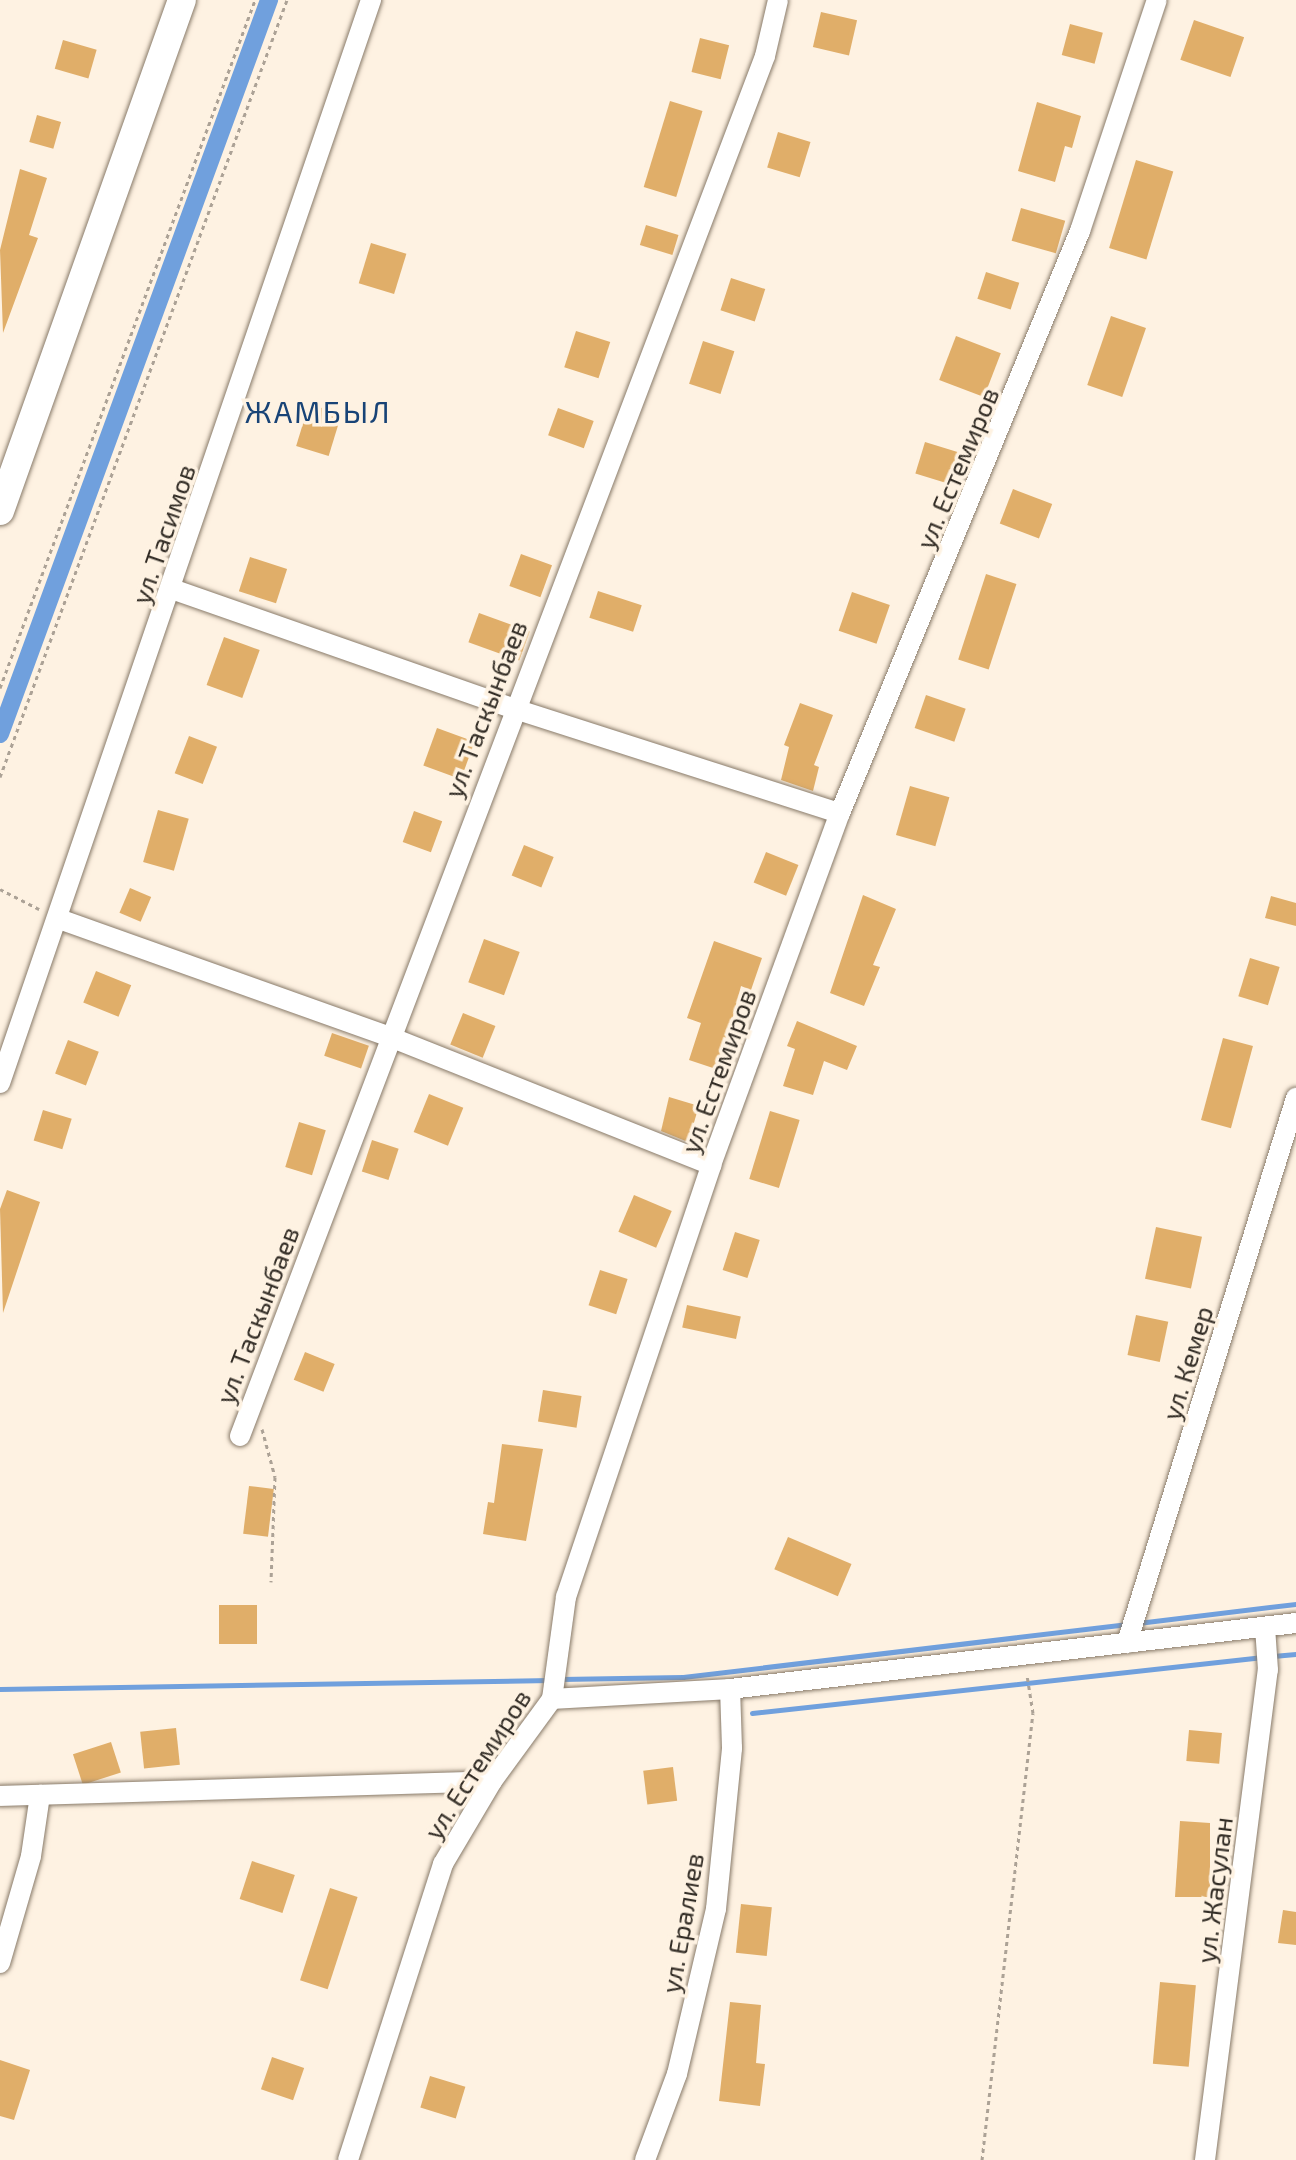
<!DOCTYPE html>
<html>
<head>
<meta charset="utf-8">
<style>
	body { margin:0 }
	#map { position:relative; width:1296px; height:2160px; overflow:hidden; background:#fef2e2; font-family:"Exo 2",sans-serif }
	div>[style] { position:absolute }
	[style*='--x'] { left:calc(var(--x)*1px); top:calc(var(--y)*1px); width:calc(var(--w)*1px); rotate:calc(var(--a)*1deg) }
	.stream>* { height:5px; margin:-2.5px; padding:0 2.5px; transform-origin:2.5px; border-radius:2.5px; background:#70a0dd }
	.canal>* { height:18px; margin:-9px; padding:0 9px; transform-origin:9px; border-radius:9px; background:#70a0dd }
	.building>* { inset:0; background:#e0ae69; transform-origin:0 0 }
	.path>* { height:3px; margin-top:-1.5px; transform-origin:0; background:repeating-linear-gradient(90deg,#aca296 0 4px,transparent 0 8px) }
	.roads { filter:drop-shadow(0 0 2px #887a69) drop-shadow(0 0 2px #887a69) }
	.street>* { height:20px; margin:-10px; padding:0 10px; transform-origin:10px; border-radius:10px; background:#fff }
	.secondary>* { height:28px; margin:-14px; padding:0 14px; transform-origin:14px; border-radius:14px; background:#fff }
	span { translate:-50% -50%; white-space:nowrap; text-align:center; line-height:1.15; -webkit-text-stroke:7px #fef2e2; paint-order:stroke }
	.street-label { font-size:26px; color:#322c25 }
	.quarter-label { font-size:30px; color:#184376; letter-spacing:2px }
</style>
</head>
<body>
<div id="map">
	<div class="stream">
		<i style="--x:1138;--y:1623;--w:159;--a:-6.9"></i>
		<i style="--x:1273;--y:1656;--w:23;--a:-5"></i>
		<i style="--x:561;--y:1679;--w:122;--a:-0.9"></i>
		<i style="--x:683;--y:1677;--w:448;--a:-6.8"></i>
		<i style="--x:0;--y:1689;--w:551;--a:-0.94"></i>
		<i style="--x:752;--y:1713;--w:514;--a:-6.25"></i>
	</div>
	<div class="canal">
		<i style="--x:0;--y:734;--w:782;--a:-69.87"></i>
	</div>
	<div class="building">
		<i style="left:821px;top:12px;width:37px;height:36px;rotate:13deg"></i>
		<i style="left:1194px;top:20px;width:53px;height:42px;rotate:19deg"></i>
		<i style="left:1070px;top:24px;width:34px;height:32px;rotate:15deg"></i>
		<i style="left:700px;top:38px;width:30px;height:35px;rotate:14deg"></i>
		<i style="left:63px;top:40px;width:35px;height:30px;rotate:16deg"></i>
		<i style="left:670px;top:101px;width:34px;height:90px;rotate:17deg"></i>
		<i style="clip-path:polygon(1037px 102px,1081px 116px,1072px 148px,1065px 146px,1055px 182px,1018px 171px)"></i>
		<i style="left:37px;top:115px;width:25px;height:28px;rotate:16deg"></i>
		<i style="left:778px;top:132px;width:34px;height:37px;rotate:17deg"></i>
		<i style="left:1136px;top:160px;width:39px;height:92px;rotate:17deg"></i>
		<i style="clip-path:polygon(20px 169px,47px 178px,29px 235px,38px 238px,3px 333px,0 250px)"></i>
		<i style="left:1021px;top:208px;width:46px;height:34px;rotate:16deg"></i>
		<i style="left:646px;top:225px;width:34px;height:21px;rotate:17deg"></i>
		<i style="left:371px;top:243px;width:37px;height:42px;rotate:17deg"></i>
		<i style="left:986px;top:272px;width:35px;height:28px;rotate:18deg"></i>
		<i style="left:731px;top:278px;width:36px;height:34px;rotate:18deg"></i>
		<i style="left:1111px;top:316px;width:37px;height:73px;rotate:19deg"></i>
		<i style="left:576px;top:331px;width:36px;height:38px;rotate:18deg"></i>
		<i style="left:956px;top:336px;width:48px;height:47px;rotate:21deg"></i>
		<i style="left:703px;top:341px;width:33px;height:45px;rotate:18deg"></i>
		<i style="left:309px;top:404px;width:34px;height:44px;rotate:17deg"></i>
		<i style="left:558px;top:408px;width:38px;height:29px;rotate:20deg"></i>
		<i style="left:925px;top:442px;width:34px;height:33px;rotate:17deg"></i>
		<i style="left:1013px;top:489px;width:42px;height:37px;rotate:21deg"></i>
		<i style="left:521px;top:554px;width:33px;height:34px;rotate:20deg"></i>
		<i style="left:250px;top:557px;width:39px;height:36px;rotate:18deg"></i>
		<i style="left:986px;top:574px;width:32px;height:90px;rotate:18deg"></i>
		<i style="left:598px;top:591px;width:46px;height:28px;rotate:18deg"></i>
		<i style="left:852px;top:592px;width:40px;height:41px;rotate:19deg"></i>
		<i style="left:479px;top:613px;width:54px;height:31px;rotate:20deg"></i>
		<i style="left:224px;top:637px;width:38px;height:51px;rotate:20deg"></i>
		<i style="left:926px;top:695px;width:42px;height:35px;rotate:19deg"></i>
		<i style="clip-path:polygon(800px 703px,833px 715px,814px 765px,819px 767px,813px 791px,781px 780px,789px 747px,784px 745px)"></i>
		<i style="left:437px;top:728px;width:40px;height:40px;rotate:20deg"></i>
		<i style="left:189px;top:736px;width:30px;height:40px;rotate:21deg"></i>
		<i style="left:910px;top:786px;width:41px;height:51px;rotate:16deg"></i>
		<i style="left:158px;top:810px;width:32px;height:54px;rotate:16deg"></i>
		<i style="left:414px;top:811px;width:30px;height:33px;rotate:20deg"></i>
		<i style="left:524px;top:845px;width:32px;height:33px;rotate:22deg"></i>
		<i style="left:766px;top:852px;width:35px;height:33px;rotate:22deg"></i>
		<i style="left:130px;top:888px;width:23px;height:27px;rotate:23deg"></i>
		<i style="clip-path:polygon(863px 895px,896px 909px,873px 965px,880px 967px,864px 1006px,830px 993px)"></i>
		<i style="clip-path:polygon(1271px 896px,1296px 903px,1296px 926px,1265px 918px)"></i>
		<i style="left:484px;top:939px;width:38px;height:46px;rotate:20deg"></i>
		<i style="clip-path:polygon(714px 941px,762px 958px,751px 990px,741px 986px,719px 1070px,689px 1060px,701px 1023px,687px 1018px)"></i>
		<i style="left:1250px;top:958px;width:31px;height:40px;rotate:17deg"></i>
		<i style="left:96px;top:971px;width:38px;height:34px;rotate:22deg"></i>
		<i style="left:463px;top:1013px;width:35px;height:34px;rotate:22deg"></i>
		<i style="clip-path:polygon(797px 1021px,857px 1046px,847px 1070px,824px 1061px,813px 1095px,783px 1086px,795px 1049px,787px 1046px)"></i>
		<i style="left:332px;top:1033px;width:39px;height:24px;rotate:19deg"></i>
		<i style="left:1223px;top:1038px;width:31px;height:85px;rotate:15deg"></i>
		<i style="left:68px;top:1040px;width:33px;height:36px;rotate:21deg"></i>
		<i style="left:429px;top:1094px;width:37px;height:41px;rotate:22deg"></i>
		<i style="clip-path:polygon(669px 1097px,699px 1106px,688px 1142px,661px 1131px)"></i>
		<i style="left:43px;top:1110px;width:30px;height:32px;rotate:17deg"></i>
		<i style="left:770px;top:1111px;width:31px;height:71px;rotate:17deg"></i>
		<i style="left:299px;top:1122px;width:28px;height:47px;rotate:17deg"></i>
		<i style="left:372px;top:1140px;width:28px;height:33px;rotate:18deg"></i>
		<i style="clip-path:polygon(7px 1190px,40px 1202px,3px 1313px,0 1209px)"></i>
		<i style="left:634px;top:1195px;width:41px;height:40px;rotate:23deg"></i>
		<i style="left:1156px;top:1227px;width:47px;height:53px;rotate:12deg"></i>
		<i style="left:735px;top:1232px;width:26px;height:40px;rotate:18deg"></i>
		<i style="left:600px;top:1270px;width:29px;height:37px;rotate:18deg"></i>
		<i style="left:687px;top:1305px;width:55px;height:23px;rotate:12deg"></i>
		<i style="left:1136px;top:1315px;width:33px;height:41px;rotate:12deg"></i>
		<i style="left:305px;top:1352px;width:32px;height:30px;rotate:22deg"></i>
		<i style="left:543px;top:1390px;width:39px;height:32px;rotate:9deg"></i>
		<i style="clip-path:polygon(502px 1444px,543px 1449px,526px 1541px,483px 1534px,488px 1502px,494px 1503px)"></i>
		<i style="left:249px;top:1486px;width:25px;height:48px;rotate:7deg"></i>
		<i style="left:788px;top:1537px;width:69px;height:35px;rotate:23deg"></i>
		<i style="left:219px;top:1605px;width:38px;height:39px"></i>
		<i style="left:176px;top:1728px;width:37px;height:36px;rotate:84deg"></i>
		<i style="left:1189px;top:1730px;width:33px;height:31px;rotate:5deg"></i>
		<i style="left:111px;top:1742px;width:32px;height:40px;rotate:72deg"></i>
		<i style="left:673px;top:1767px;width:34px;height:30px;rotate:83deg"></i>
		<i style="clip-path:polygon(1180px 1821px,1210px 1823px,1210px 1897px,1175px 1897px)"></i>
		<i style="left:252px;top:1861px;width:45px;height:40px;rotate:18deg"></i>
		<i style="left:330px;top:1888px;width:29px;height:97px;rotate:18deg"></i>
		<i style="left:741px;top:1904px;width:31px;height:49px;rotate:6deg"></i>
		<i style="clip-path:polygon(1283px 1910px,1296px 1912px,1296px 1945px,1278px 1943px)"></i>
		<i style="left:1160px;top:1982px;width:36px;height:82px;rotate:5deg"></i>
		<i style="clip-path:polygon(730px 2002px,761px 2005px,756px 2063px,765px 2064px,760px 2106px,719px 2101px)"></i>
		<i style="left:272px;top:2057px;width:34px;height:34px;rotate:19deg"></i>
		<i style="clip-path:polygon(0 2060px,30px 2070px,14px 2120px,0 2116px)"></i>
		<i style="left:430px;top:2076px;width:37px;height:33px;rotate:17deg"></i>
	</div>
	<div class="path">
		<i style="--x:0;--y:688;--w:734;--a:-69.66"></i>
		<i style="--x:0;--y:777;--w:828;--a:-69.73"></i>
		<i style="--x:0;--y:889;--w:44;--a:27.1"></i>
		<i style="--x:262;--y:1429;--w:50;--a:74.8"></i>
		<i style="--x:275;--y:1477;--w:105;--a:92.2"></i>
		<i style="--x:982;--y:2160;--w:450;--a:-83.5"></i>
		<i style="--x:1033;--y:1713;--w:39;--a:-99"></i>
	</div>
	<div class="roads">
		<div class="street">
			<i style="--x:172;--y:589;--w:360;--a:19.3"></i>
			<i style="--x:512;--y:708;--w:344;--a:17.8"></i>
			<i style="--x:59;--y:919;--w:351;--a:19.6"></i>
			<i style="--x:390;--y:1037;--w:346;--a:21.7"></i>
			<i style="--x:0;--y:1083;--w:1145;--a:-71.09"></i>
			<i style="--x:240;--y:1436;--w:1476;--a:-69.17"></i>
			<i style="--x:765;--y:56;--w:57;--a:-76.9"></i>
			<i style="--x:1127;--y:1643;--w:571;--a:-72.77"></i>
			<i style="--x:552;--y:1699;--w:178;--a:-3.2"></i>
			<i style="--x:730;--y:1689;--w:570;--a:-6.65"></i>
			<i style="--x:0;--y:1796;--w:492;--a:-1.7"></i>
			<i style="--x:0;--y:1963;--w:111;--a:-73.8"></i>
			<i style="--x:31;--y:1856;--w:62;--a:-81.6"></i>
			<i style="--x:348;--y:2160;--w:311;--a:-72.2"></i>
			<i style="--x:443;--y:1864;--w:96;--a:-59.4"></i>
			<i style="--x:492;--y:1781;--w:102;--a:-53.8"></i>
			<i style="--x:552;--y:1699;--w:103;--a:-82.2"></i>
			<i style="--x:566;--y:1597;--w:456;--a:-71.4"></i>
			<i style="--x:711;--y:1165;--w:375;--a:-69.9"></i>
			<i style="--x:840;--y:813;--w:630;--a:-67.59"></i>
			<i style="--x:1080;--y:231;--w:243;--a:-71.6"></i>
			<i style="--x:645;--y:2160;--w:92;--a:-69.6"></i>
			<i style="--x:677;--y:2074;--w:170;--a:-76.7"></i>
			<i style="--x:716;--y:1909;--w:162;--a:-84.3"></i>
			<i style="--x:732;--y:1748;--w:59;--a:-91.9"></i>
			<i style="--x:1205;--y:2160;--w:494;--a:-82.7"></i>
			<i style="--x:1268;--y:1670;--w:43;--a:-94"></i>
		</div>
		<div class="secondary">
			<i style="--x:0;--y:511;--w:542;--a:-70.4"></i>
		</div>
	</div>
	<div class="street-label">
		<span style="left:957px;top:468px;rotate:-67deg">ул. Естемиров</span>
		<span style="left:163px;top:534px;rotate:-71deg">ул. Тасимов</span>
		<span style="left:485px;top:709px;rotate:-69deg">ул. Таскынбаев</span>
		<span style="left:718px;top:1071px;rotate:-70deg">ул. Естемиров</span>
		<span style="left:257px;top:1315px;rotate:-69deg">ул. Таскынбаев</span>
		<span style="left:1187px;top:1363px;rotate:-73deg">ул. Кемер</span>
		<span style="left:477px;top:1764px;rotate:-57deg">ул. Естемиров</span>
		<span style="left:1214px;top:1890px;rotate:-83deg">ул. Жасулан</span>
		<span style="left:682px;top:1923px;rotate:-80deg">ул. Ералиев</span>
	</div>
	<div class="quarter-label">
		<span style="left:318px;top:411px">ЖАМБЫЛ</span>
	</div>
</div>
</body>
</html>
